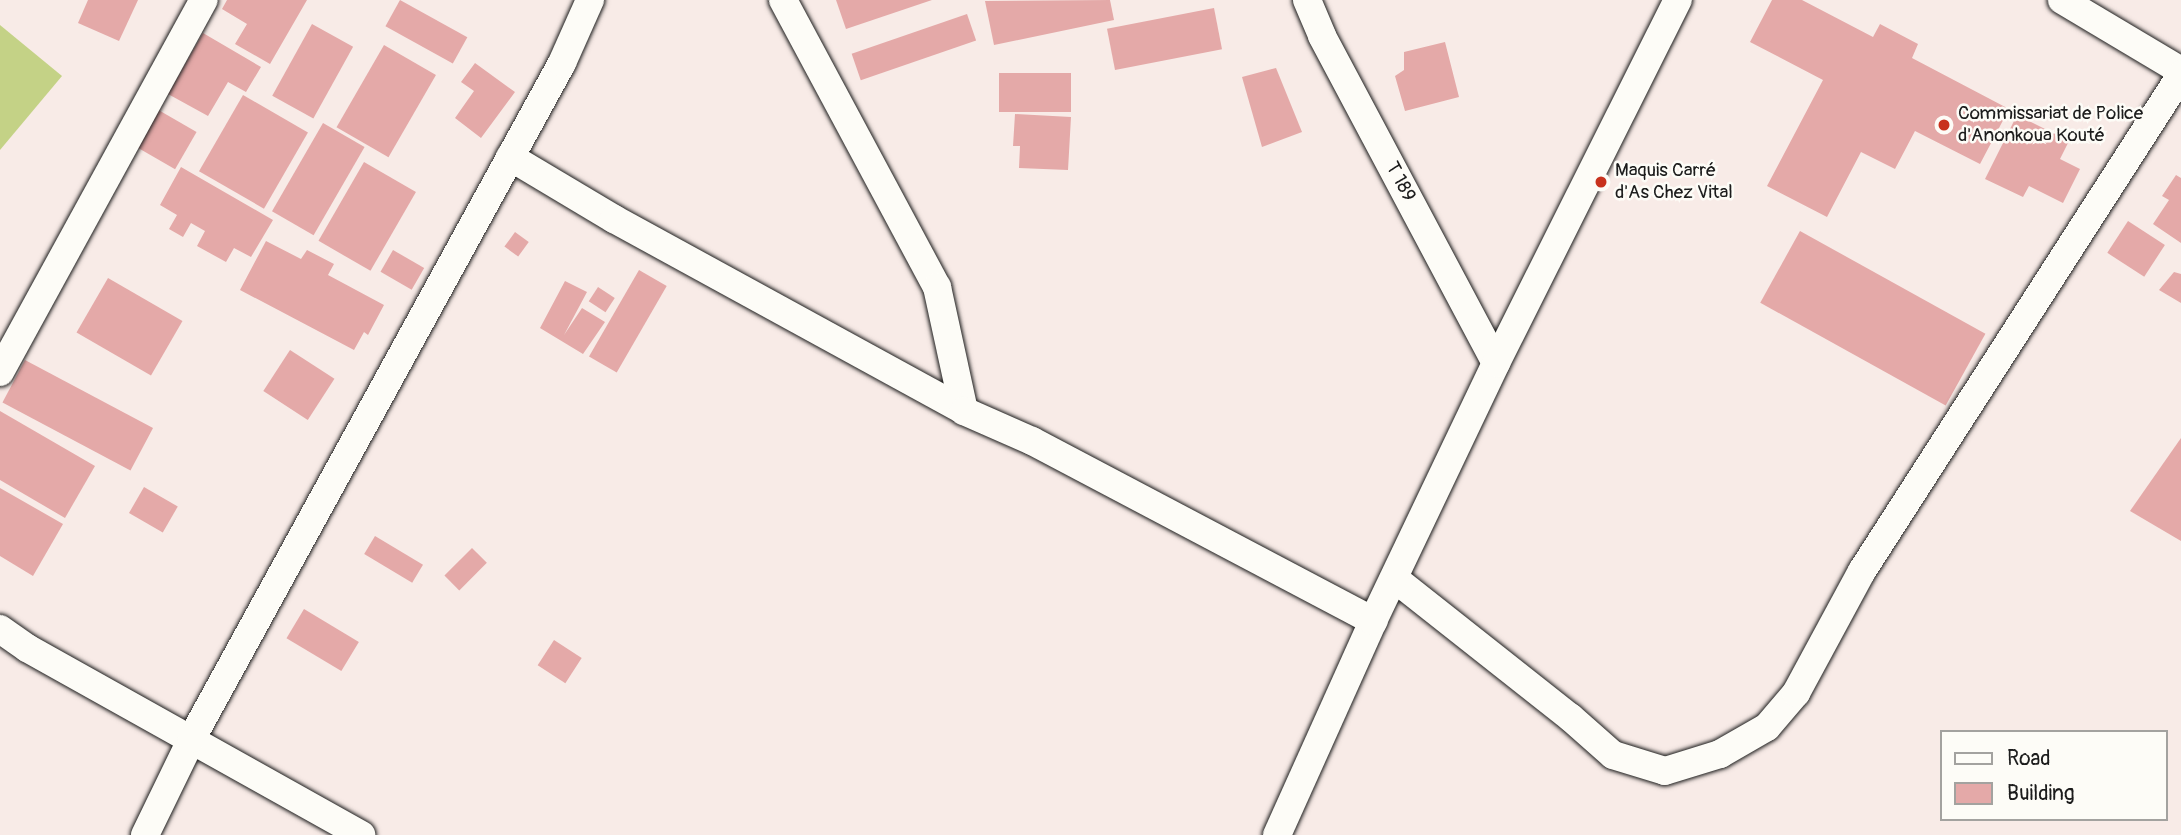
<!DOCTYPE html>
<html>
<head>
<meta charset="utf-8">
<style>
	body { margin:0 }
	#map { position:relative; width:2181px; height:835px; overflow:hidden; background:#f8ebe7; font-family:Pangolin,sans-serif }
	div>[style] { position:absolute }
	[style*='--x'] { left:calc(var(--x)*1px); top:calc(var(--y)*1px); width:calc(var(--w)*1px); rotate:calc(var(--a)*1deg) }
	.green>* { inset:0; background:#c4d286 }
	.building>* { inset:0; background:#e4a9a8; transform-origin:0 0 }
	.roads { filter:drop-shadow(0 0 2px #1c1c1c) drop-shadow(0 0 2px #1c1c1c) }
	.street>* { height:28px; margin:-14px; padding:0 14px; transform-origin:14px; border-radius:14px; background:#fdfcf7 }
	.dots>* { width:19px; height:19px; translate:-50% -50%; box-sizing:border-box; border:4px solid #fdfcf7; border-radius:50% }
	span { translate:-50% -50%; white-space:nowrap; text-align:center; line-height:1.15; -webkit-text-stroke:5px #fdfcf7; paint-order:stroke }
	.poi-label { font-size:19px; color:#1c1c1c }
	.left { translate:0 -50%; text-align:left }
	.street-label { font-size:19px; color:#1c1c1c }
	.legend { position:absolute; left:1940px; top:730px; width:228px; height:91px; box-sizing:border-box; background:#fdfcf7; border:2px solid #a3a29f; margin:0; padding:9px 12px; list-style:none; font-size:21px; color:#1c1c1c }
	.legend li { display:flex; align-items:center; gap:14px; height:35px }
	.legend b { width:35px; border:2px solid #a3a29f }
</style>
</head>
<body>
<div id="map">
	<div class="green">
		<i style="clip-path:polygon(0 25px,62px 76px,0 150px)"></i>
	</div>
	<div class="building">
		<i style="clip-path:polygon(88px 0,138px 0,119px 41px,78px 23px)"></i>
		<i style="clip-path:polygon(227px 0,307px 0,270px 64px,235px 44px,247px 24px,222px 9px)"></i>
		<i style="left:400px;top:0;width:77px;height:30px;rotate:29deg"></i>
		<i style="clip-path:polygon(836px 0,932px 0,846px 29px)"></i>
		<i style="clip-path:polygon(1110px 0,1114px 20px,994px 45px,985px 1px)"></i>
		<i style="clip-path:polygon(1772px 0,1802px 0,1873px 37px,1880px 24px,1918px 44px,1912px 58px,2009px 109px,1980px 164px,1915px 131px,1895px 169px,1861px 152px,1827px 217px,1767px 186px,1823px 80px,1750px 42px)"></i>
		<i style="left:1214px;top:8px;width:42px;height:109px;rotate:79deg"></i>
		<i style="left:967px;top:14px;width:28px;height:122px;rotate:71deg"></i>
		<i style="left:312px;top:24px;width:47px;height:82px;rotate:29deg"></i>
		<i style="clip-path:polygon(203px 33px,261px 67px,246px 92px,228px 82px,208px 116px,168px 94px)"></i>
		<i style="clip-path:polygon(1445px 42px,1459px 97px,1405px 111px,1395px 76px,1404px 70px,1404px 52px)"></i>
		<i style="left:384px;top:45px;width:60px;height:95px;rotate:30deg"></i>
		<i style="clip-path:polygon(475px 63px,515px 92px,481px 138px,455px 118px,474px 91px,461px 82px)"></i>
		<i style="clip-path:polygon(1276px 68px,1302px 132px,1262px 147px,1242px 77px)"></i>
		<i style="left:1071px;top:73px;width:39px;height:72px;rotate:90deg"></i>
		<i style="left:243px;top:95px;width:75px;height:88px;rotate:30deg"></i>
		<i style="left:155px;top:108px;width:48px;height:43px;rotate:30deg"></i>
		<i style="clip-path:polygon(1015px 114px,1071px 117px,1068px 170px,1019px 168px,1020px 146px,1013px 146px)"></i>
		<i style="clip-path:polygon(2017px 115px,2069px 141px,2060px 159px,2080px 169px,2063px 203px,2029px 186px,2023px 197px,1985px 179px)"></i>
		<i style="left:323px;top:123px;width:48px;height:102px;rotate:30deg"></i>
		<i style="left:364px;top:162px;width:60px;height:91px;rotate:30deg"></i>
		<i style="clip-path:polygon(181px 167px,273px 220px,251px 257px,234px 248px,226px 262px,197px 246px,205px 231px,191px 223px,183px 237px,169px 229px,177px 215px,160px 205px)"></i>
		<i style="clip-path:polygon(2176px 175px,2181px 178px,2181px 243px,2153px 224px,2169px 200px,2162px 196px)"></i>
		<i style="left:2128px;top:221px;width:44px;height:38px;rotate:33deg"></i>
		<i style="left:1800px;top:231px;width:212px;height:82px;rotate:29deg"></i>
		<i style="left:515px;top:232px;width:17px;height:18px;rotate:36deg"></i>
		<i style="clip-path:polygon(266px 241px,301px 259px,307px 250px,334px 264px,328px 275px,384px 305px,368px 335px,364px 332px,354px 350px,240px 290px)"></i>
		<i style="left:393px;top:250px;width:36px;height:25px;rotate:30deg"></i>
		<i style="left:639px;top:270px;width:32px;height:100px;rotate:30deg"></i>
		<i style="clip-path:polygon(2174px 272px,2181px 274px,2181px 303px,2159px 290px)"></i>
		<i style="left:108px;top:278px;width:86px;height:63px;rotate:30deg"></i>
		<i style="clip-path:polygon(565px 281px,587px 292px,564px 335px,582px 308px,605px 322px,583px 354px,540px 328px)"></i>
		<i style="left:598px;top:287px;width:20px;height:17px;rotate:33deg"></i>
		<i style="left:290px;top:350px;width:53px;height:49px;rotate:33deg"></i>
		<i style="left:25px;top:360px;width:145px;height:48px;rotate:28deg"></i>
		<i style="clip-path:polygon(0 411px,95px 466px,65px 518px,0 480px)"></i>
		<i style="clip-path:polygon(2181px 438px,2181px 541px,2130px 511px)"></i>
		<i style="left:144px;top:487px;width:39px;height:30px;rotate:30deg"></i>
		<i style="clip-path:polygon(0 488px,63px 524px,33px 576px,0 556px)"></i>
		<i style="left:375px;top:536px;width:56px;height:21px;rotate:31deg"></i>
		<i style="left:472px;top:548px;width:21px;height:39px;rotate:45deg"></i>
		<i style="left:304px;top:609px;width:64px;height:34px;rotate:31deg"></i>
		<i style="left:554px;top:640px;width:33px;height:30px;rotate:33deg"></i>
	</div>
	<div class="roads">
		<div class="street">
			<i style="--x:783;--y:0;--w:326;--a:61.8"></i>
			<i style="--x:937;--y:287;--w:127;--a:77.7"></i>
			<i style="--x:1307;--y:0;--w:39;--a:67"></i>
			<i style="--x:1322;--y:36;--w:370;--a:62"></i>
			<i style="--x:2062;--y:0;--w:139;--a:30.8"></i>
			<i style="--x:510;--y:157;--w:121;--a:30.8"></i>
			<i style="--x:614;--y:219;--w:399;--a:28.7"></i>
			<i style="--x:964;--y:411;--w:74;--a:23.8"></i>
			<i style="--x:1032;--y:441;--w:386;--a:27.8"></i>
			<i style="--x:0;--y:372;--w:424;--a:-61.3"></i>
			<i style="--x:1395;--y:579;--w:223;--a:38.3"></i>
			<i style="--x:1570;--y:717;--w:57;--a:41.5"></i>
			<i style="--x:1613;--y:755;--w:54;--a:17.1"></i>
			<i style="--x:1665;--y:771;--w:58;--a:-17.2"></i>
			<i style="--x:1720;--y:754;--w:54;--a:-29.9"></i>
			<i style="--x:1767;--y:727;--w:45;--a:-49.5"></i>
			<i style="--x:1796;--y:693;--w:139;--a:-61.6"></i>
			<i style="--x:1862;--y:571;--w:590;--a:-57.25"></i>
			<i style="--x:0;--y:629;--w:33;--a:35"></i>
			<i style="--x:27;--y:648;--w:383;--a:29.2"></i>
			<i style="--x:145;--y:835;--w:108;--a:-64.1"></i>
			<i style="--x:192;--y:738;--w:770;--a:-61.27"></i>
			<i style="--x:562;--y:63;--w:69;--a:-66"></i>
			<i style="--x:1277;--y:835;--w:235;--a:-65.8"></i>
			<i style="--x:1373;--y:621;--w:286;--a:-64.5"></i>
			<i style="--x:1496;--y:363;--w:406;--a:-63.4"></i>
		</div>
	</div>
	<div class="dots">
		<i style="left:1944px;top:125px;background:#c8321e"></i>
		<i style="left:1601px;top:182px;background:#c8321e"></i>
	</div>
	<div class="poi-label">
		<span class="left" style="left:1958px;top:125px">Commissariat de Police<br>d'Anonkoua Kouté</span>
		<span class="left" style="left:1615px;top:182px">Maquis Carré<br>d'As Chez Vital</span>
	</div>
	<div class="street-label">
		<span style="left:1400px;top:182px;rotate:62deg">T 189</span>
	</div>
	<ul class="legend">
	<li><b style="height:9px;background:#fdfcf7"></b>Road</li>
	<li><b style="height:19px;background:#e4a9a8"></b>Building</li>
	</ul>
</div>
</body>
</html>
